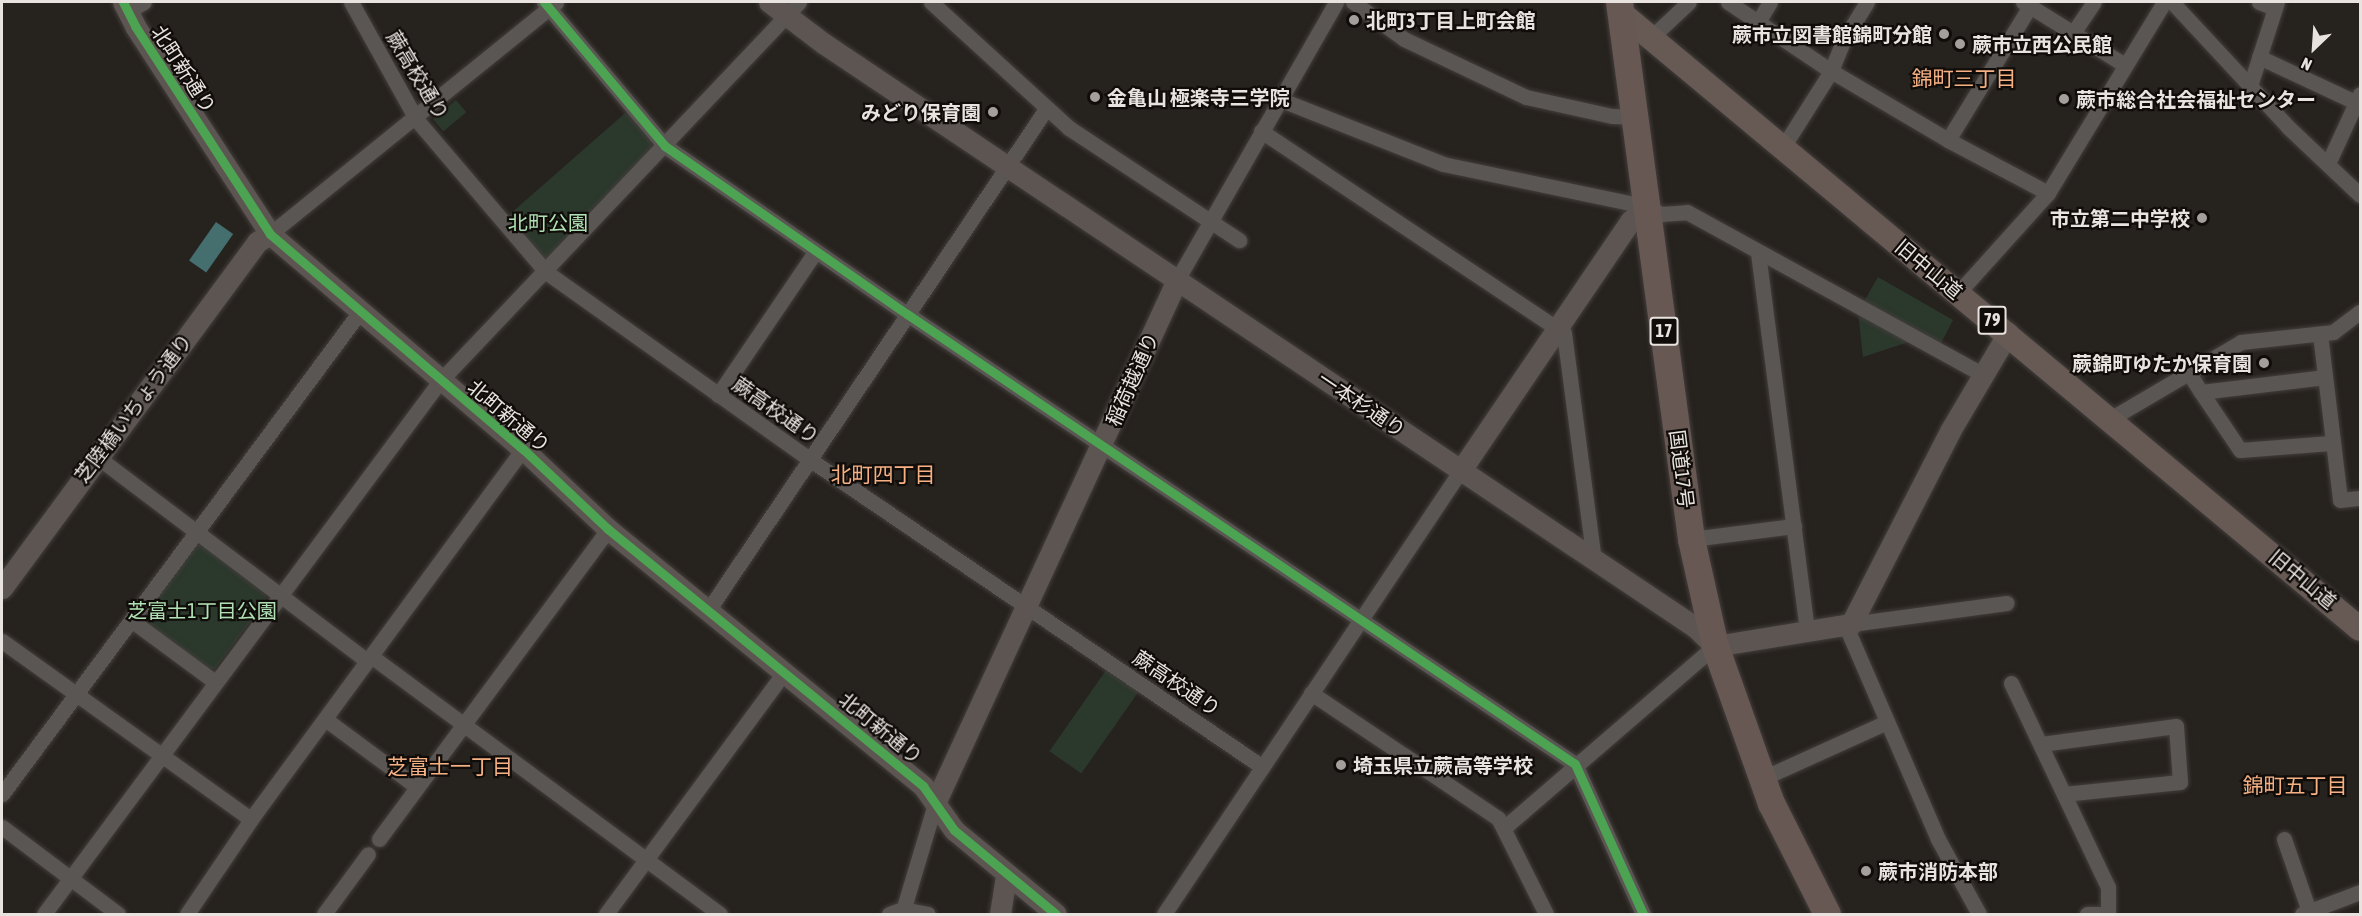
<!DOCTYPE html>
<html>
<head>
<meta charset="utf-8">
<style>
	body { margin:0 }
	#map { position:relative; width:2362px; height:916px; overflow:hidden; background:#26221e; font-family:"Asap Condensed","Noto Sans JP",sans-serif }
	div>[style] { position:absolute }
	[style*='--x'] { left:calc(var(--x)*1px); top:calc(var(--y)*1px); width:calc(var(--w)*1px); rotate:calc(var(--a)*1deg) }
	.green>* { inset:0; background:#2b382c; transform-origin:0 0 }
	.water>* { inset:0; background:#456e6e; transform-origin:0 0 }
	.roads { filter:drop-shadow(0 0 2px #433e3b) drop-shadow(0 0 2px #433e3b) }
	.street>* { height:15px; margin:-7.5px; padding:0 7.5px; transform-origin:7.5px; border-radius:7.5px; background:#5a5653 }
	.secondary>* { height:21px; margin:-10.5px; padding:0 10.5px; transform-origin:10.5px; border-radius:10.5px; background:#5c5551 }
	.primary>* { height:24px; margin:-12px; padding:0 12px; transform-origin:12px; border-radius:12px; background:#675a55 }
	.highway>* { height:27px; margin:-13.5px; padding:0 13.5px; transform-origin:13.5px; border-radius:13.5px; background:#685853 }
	.cycleway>* { height:9px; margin:-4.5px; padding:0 4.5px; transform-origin:4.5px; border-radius:4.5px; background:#4ca352 }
	.dots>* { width:16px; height:16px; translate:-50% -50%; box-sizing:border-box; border:3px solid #100c09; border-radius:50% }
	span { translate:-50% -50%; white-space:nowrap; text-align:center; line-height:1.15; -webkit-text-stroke:4.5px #100c09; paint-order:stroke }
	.shield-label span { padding:2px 4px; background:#100c09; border:2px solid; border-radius:4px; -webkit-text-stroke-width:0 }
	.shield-label { font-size:18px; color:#e9e3df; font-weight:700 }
	.poi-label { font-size:20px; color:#e9e3df; font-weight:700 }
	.left { translate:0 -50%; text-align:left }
	.right { translate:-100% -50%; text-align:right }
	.street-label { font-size:20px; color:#e9e3df }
	.park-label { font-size:20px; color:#afe1b5 }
	.neighbourhood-label { font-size:21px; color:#f5b184 }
	.frame { position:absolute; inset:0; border:3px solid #e9e3df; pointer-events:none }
	.north { position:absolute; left:2284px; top:18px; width:60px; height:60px; -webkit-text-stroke:4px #100c09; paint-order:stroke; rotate:205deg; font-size:16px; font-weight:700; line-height:24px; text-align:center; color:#e9e3df }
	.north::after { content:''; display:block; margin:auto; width:21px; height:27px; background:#e9e3df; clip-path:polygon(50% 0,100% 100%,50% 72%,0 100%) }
</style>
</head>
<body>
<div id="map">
	<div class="green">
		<i style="left:456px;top:100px;width:16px;height:30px;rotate:50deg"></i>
		<i style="clip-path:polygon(632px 107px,665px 146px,546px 272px,502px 221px)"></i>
		<i style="clip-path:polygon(1878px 277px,1953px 320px,1939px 347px,1921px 338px,1863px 357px,1858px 312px)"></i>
		<i style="clip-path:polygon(192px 545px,204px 545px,265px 589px,266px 601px,215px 669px,203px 668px,141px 623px,140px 617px)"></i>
		<i style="left:1109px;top:666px;width:39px;height:104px;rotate:35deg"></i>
	</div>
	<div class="water">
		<i style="left:216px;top:222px;width:21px;height:47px;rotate:35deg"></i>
	</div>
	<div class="roads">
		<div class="street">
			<i style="--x:351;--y:2;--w:134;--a:60.9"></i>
			<i style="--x:416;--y:119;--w:201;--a:49.6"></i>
			<i style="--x:546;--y:272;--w:323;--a:35.4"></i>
			<i style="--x:809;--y:459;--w:546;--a:34.18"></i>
			<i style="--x:544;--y:2;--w:188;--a:50"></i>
			<i style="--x:665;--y:146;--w:295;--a:34.8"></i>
			<i style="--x:907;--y:314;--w:805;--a:33.97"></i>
			<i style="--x:1575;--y:764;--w:165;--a:65.6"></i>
			<i style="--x:931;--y:2;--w:187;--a:42.4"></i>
			<i style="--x:1069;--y:128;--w:204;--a:33.4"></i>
			<i style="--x:1353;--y:2;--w:63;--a:36"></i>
			<i style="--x:1404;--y:39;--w:135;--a:25.4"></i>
			<i style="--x:1526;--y:97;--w:88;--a:12.5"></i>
			<i style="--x:1612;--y:116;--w:24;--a:2"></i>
			<i style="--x:1728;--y:2;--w:124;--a:33.8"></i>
			<i style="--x:1831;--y:71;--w:32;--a:-68"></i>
			<i style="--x:1843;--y:41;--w:46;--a:-58.4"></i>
			<i style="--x:2023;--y:2;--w:120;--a:31.7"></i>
			<i style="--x:2172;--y:2;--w:171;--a:47.1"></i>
			<i style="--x:2288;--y:127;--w:99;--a:43.4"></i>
			<i style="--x:2259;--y:2;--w:17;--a:21"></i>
			<i style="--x:128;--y:11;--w:18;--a:-29"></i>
			<i style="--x:1758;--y:22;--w:23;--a:-59"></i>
			<i style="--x:2073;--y:33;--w:37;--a:-56"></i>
			<i style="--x:1652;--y:42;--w:13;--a:-61"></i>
			<i style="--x:1658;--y:31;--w:42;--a:-43.1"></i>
			<i style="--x:2259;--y:57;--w:108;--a:25.1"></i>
			<i style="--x:2250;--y:86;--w:88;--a:-72.2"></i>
			<i style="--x:1279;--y:99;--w:176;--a:21.6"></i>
			<i style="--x:1443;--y:164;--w:209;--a:11.8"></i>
			<i style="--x:1648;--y:207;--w:15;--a:28"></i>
			<i style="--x:1661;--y:214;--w:26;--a:-4"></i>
			<i style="--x:1687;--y:212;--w:338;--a:28.8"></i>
			<i style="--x:1261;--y:131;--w:364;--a:33.7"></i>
			<i style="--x:1564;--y:333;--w:229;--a:82.5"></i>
			<i style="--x:1948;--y:140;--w:157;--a:-58.5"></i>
			<i style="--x:1783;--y:147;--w:90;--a:-57.7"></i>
			<i style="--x:1831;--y:71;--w:136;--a:30.5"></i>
			<i style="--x:1948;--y:140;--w:113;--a:27.9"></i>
			<i style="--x:2326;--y:160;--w:6;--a:-31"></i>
			<i style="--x:2331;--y:157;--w:69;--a:-65.3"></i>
			<i style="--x:270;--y:234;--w:368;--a:-39"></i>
			<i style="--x:1758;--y:253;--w:380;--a:82.6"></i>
			<i style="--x:1177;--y:280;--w:320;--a:-60.2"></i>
			<i style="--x:1958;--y:293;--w:135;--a:-48"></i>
			<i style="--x:2048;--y:193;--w:223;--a:-58.7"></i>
			<i style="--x:2320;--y:334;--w:167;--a:83.1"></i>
			<i style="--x:2340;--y:500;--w:20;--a:-6"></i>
			<i style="--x:2189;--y:373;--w:22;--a:58"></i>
			<i style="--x:2201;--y:392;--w:125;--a:-6.9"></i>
			<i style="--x:2201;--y:392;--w:70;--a:56.1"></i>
			<i style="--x:2240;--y:450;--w:91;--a:-4.4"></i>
			<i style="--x:718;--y:395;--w:174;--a:-55.8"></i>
			<i style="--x:2110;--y:419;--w:152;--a:-30.4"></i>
			<i style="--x:2241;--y:342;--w:93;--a:-6.2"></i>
			<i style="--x:2333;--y:332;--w:34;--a:-37"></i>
			<i style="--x:96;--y:456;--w:340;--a:37.1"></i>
			<i style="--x:1691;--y:539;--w:104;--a:-7.2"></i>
			<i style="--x:707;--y:612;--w:607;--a:-56.02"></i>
			<i style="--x:131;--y:620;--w:104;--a:36.4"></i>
			<i style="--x:2;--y:641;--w:306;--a:35.6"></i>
			<i style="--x:371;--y:656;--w:434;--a:36.5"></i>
			<i style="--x:2011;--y:683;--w:226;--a:64.6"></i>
			<i style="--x:2108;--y:887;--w:27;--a:90"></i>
			<i style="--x:1311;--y:693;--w:225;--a:33.8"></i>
			<i style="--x:1498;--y:818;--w:107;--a:63.4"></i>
			<i style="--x:325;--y:719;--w:114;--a:36.5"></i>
			<i style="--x:2041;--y:744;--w:136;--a:-7.6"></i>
			<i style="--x:2176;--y:726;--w:56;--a:85.9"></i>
			<i style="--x:2180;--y:782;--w:117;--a:174.1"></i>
			<i style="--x:1763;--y:778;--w:136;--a:-24.3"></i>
			<i style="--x:2;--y:794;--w:599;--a:-53.42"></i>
			<i style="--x:2;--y:827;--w:145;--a:36.9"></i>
			<i style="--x:1505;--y:827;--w:277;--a:-40.8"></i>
			<i style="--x:379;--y:839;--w:385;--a:-53.5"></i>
			<i style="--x:2284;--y:839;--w:76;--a:70.9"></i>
			<i style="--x:44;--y:914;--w:664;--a:-53.39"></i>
			<i style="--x:440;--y:381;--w:522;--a:-46.55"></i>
			<i style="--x:187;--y:914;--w:120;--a:-55.9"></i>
			<i style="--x:254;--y:815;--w:454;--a:-53.7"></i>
			<i style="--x:324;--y:914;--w:74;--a:-53.7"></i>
			<i style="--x:606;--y:914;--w:298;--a:-53.6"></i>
			<i style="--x:889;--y:914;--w:15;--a:-20"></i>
			<i style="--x:903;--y:909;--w:25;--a:11"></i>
			<i style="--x:902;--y:914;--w:118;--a:-73.3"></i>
			<i style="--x:1164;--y:914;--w:534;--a:-56.22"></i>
			<i style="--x:1979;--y:914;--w:85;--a:-118.7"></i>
			<i style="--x:1938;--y:839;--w:227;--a:-113.4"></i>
			<i style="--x:1848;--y:631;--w:8;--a:-67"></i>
			<i style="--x:1851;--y:624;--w:157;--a:-7.7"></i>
			<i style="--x:2087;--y:914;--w:12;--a:0"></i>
			<i style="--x:2302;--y:914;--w:62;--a:-20.8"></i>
		</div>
		<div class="secondary">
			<i style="--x:123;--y:2;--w:27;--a:63"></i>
			<i style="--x:135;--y:26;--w:248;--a:57"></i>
			<i style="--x:270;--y:234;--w:332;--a:40.4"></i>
			<i style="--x:523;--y:449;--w:117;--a:43.3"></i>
			<i style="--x:608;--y:529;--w:407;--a:39.2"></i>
			<i style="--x:923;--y:786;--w:54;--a:54.8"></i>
			<i style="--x:954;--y:830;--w:132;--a:39.5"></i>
			<i style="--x:769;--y:2;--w:68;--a:37.2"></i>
			<i style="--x:823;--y:43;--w:1049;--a:33.81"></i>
			<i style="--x:1695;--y:627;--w:28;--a:44"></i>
			<i style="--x:1715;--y:646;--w:138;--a:-9.2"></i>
			<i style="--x:1851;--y:624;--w:217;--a:-62.8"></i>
			<i style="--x:1950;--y:431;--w:114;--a:-59.4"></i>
			<i style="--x:1461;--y:470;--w:301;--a:-55.8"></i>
			<i style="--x:1630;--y:221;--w:23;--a:-38"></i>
			<i style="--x:2;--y:588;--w:430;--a:-53.6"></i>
			<i style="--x:257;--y:242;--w:15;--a:-32"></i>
			<i style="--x:936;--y:801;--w:574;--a:-65.18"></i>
			<i style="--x:1000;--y:914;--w:37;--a:-81"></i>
		</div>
		<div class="primary">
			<i style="--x:1621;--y:13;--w:962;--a:39.81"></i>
		</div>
		<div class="highway">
			<i style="--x:1619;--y:2;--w:542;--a:82.36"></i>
			<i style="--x:1691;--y:539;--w:110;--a:77.4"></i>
			<i style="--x:1715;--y:646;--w:167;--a:70.4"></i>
			<i style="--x:1771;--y:803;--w:124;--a:63.2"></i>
		</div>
	</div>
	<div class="cycleway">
		<i style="--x:123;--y:2;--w:27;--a:63"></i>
		<i style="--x:135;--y:26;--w:248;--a:57"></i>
		<i style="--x:270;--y:234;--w:332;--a:40.4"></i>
		<i style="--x:523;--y:449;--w:117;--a:43.3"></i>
		<i style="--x:608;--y:529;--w:407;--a:39.2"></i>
		<i style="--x:923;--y:786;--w:54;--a:54.8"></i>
		<i style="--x:954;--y:830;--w:132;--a:39.5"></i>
		<i style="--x:544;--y:2;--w:188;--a:50"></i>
		<i style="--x:665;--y:146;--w:295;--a:34.8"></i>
		<i style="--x:907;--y:314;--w:805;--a:33.97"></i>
		<i style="--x:1575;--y:764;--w:165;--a:65.6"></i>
	</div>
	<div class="dots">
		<i style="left:1354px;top:20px;background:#a59f9b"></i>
		<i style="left:1944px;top:34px;background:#a59f9b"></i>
		<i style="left:1960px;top:44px;background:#a59f9b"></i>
		<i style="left:1095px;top:97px;background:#a59f9b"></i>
		<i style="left:2064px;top:99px;background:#a59f9b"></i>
		<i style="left:993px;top:112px;background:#a59f9b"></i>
		<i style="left:2202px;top:218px;background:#a59f9b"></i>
		<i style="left:2264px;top:363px;background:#a59f9b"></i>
		<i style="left:1341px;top:765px;background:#a59f9b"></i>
		<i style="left:1866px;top:871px;background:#a59f9b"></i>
	</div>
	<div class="shield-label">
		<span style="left:1992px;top:320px">79</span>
		<span style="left:1664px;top:331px">17</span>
	</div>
	<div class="poi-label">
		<span class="left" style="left:1366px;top:20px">北町3丁目上町会館</span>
		<span class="right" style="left:1932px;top:34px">蕨市立図書館錦町分館</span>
		<span class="left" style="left:1972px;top:44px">蕨市立西公民館</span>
		<span class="left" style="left:1107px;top:97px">金亀山 極楽寺三学院</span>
		<span class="left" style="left:2076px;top:99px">蕨市総合社会福祉センター</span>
		<span class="right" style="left:981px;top:112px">みどり保育園</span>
		<span class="right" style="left:2190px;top:218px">市立第二中学校</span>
		<span class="right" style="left:2252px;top:363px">蕨錦町ゆたか保育園</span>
		<span class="left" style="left:1353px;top:765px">埼玉県立蕨高等学校</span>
		<span class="left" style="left:1878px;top:871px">蕨市消防本部</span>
	</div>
	<div class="street-label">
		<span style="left:184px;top:69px;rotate:57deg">北町新通り</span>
		<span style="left:418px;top:75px;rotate:59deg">蕨高校通り</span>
		<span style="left:1929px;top:269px;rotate:40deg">旧中山道</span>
		<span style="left:1132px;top:379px;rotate:-66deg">稲荷越通り</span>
		<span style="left:1362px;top:404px;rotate:34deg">一本杉通り</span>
		<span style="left:133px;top:408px;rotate:-53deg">芝陸橋いちょう通り</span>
		<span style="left:776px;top:410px;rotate:35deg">蕨高校通り</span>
		<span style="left:509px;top:416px;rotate:40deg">北町新通り</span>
		<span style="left:1682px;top:469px;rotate:83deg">国道17号</span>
		<span style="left:2303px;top:579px;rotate:40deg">旧中山道</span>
		<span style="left:1177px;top:683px;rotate:34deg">蕨高校通り</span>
		<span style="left:881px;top:728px;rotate:39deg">北町新通り</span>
	</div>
	<div class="park-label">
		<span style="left:548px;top:222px">北町公園</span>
		<span style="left:202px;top:610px">芝富士1丁目公園</span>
	</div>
	<div class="neighbourhood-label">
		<span style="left:1964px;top:78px">錦町三丁目</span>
		<span style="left:883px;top:474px">北町四丁目</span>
		<span style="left:450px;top:766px">芝富士一丁目</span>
		<span style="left:2295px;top:785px">錦町五丁目</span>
	</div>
	<div class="frame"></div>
	<div class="north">N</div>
</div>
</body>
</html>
